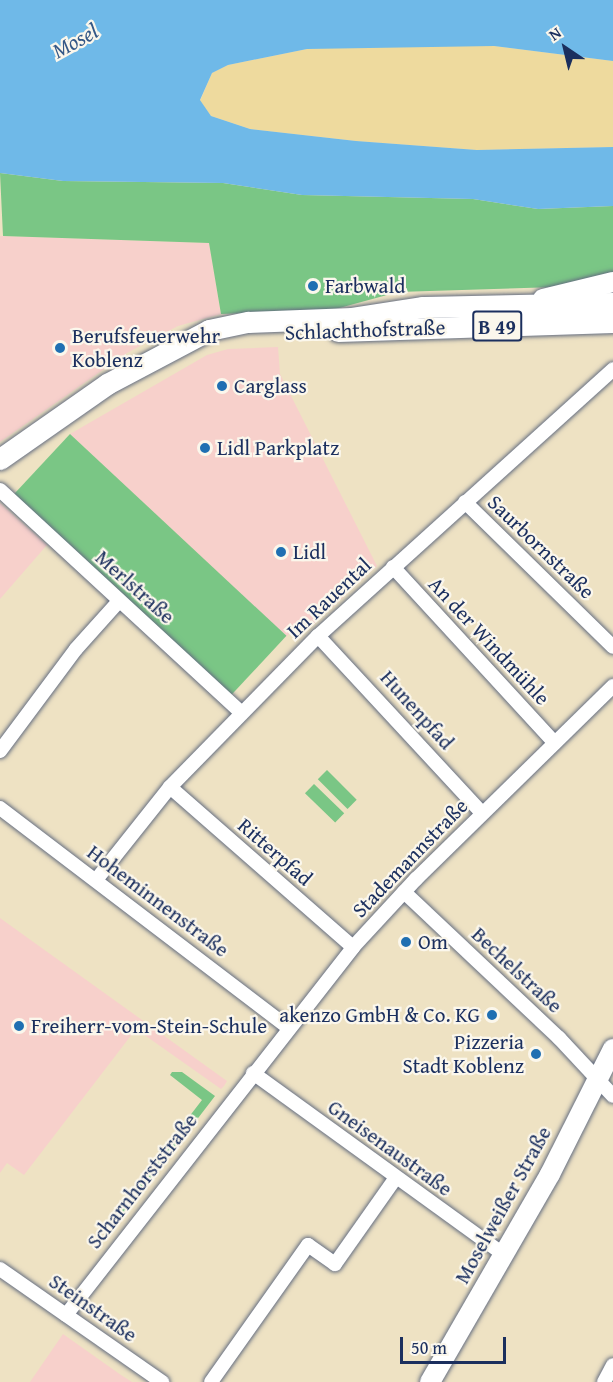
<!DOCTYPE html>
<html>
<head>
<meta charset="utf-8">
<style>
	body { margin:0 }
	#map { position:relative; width:613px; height:1382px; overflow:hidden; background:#eee2c3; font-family:"Gentium Book Plus",serif }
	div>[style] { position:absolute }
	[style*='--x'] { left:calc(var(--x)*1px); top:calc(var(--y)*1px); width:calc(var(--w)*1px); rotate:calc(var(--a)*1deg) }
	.built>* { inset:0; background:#f7d0cb }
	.green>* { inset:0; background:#7ac685; transform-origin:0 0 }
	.sand>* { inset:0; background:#eeda9e }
	.water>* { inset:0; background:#6fb9e8 }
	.roads { filter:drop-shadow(0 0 2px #656e81) drop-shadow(0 0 2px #656e81) }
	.street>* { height:14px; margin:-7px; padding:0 7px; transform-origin:7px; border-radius:7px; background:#fff }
	.secondary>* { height:20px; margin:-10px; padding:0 10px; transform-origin:10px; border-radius:10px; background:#fff }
	.primary>* { height:21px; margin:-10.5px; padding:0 10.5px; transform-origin:10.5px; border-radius:10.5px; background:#fff }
	.dots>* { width:16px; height:16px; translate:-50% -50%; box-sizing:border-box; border:3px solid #fbf7ec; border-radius:50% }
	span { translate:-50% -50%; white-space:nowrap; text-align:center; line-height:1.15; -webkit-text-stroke:4.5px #fbf7ec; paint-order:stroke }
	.shield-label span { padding:2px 4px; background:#fbf7ec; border:2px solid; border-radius:4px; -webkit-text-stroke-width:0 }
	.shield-label { font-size:20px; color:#1b2f5e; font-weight:700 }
	.poi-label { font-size:21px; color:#1b2f5e }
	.left { translate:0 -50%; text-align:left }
	.right { translate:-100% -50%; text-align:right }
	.street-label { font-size:21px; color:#1b2f5e }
	.water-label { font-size:22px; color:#345887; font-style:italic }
	.north { position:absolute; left:535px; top:18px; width:60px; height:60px; -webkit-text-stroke:4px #fbf7ec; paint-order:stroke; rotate:325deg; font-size:16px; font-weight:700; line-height:24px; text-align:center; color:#1b2f5e }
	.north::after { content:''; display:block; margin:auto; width:21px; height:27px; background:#1b2f5e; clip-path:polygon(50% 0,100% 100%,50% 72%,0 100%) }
	.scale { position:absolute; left:400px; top:1337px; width:106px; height:27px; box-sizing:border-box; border:3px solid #1b2f5e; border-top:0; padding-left:8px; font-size:18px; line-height:21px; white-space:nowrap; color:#1b2f5e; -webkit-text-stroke:4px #fbf7ec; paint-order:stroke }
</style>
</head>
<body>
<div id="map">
	<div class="built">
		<i style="clip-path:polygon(0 236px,209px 243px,221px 314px,178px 326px,127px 353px,0 442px)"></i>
		<i style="clip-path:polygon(278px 347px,280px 374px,377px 566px,313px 625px,296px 627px,286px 637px,70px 434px,207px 355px,228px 349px)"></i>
		<i style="clip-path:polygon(0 503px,47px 545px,0 599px)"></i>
		<i style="clip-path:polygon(0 918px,227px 1081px,224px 1086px,221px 1089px,136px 1029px,24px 1175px,7px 1163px,0 1173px)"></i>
		<i style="clip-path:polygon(63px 1334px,121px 1375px,132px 1382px,30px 1382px)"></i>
	</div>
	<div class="green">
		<i style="clip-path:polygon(0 173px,63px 181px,223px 183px,302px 195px,473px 199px,538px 209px,613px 206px,613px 277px,557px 287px,398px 292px,332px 310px,221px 314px,209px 243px,3px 236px)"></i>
		<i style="left:70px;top:434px;width:296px;height:84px;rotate:43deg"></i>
		<i style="left:327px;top:770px;width:42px;height:13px;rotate:45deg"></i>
		<i style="left:314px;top:784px;width:42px;height:13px;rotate:44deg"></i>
		<i style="clip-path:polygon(172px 1072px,182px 1072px,215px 1096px,110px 1233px,104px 1227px,202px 1100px,170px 1075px)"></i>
	</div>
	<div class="sand">
		<i style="clip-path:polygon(356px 46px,494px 46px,613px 61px,613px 147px,477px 150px,356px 141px,250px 129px,211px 116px,200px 101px,212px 73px,228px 65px,307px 49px)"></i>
	</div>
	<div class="water">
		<i style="clip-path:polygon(0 0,613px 0,613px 61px,494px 46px,307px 49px,228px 65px,212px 73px,200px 100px,211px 116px,250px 129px,356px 141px,477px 150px,613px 147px,613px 206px,538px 209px,473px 199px,302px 195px,223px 183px,63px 181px,0 173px)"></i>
	</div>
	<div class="roads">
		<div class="street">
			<i style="--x:0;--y:490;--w:329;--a:42.7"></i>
			<i style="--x:465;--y:502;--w:207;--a:44.4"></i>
			<i style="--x:393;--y:567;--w:239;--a:47.4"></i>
			<i style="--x:318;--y:636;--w:241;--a:47.2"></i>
			<i style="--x:0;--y:751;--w:127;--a:-53.3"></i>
			<i style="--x:76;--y:649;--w:64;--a:-48.1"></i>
			<i style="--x:170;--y:787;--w:243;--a:41.2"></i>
			<i style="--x:0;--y:808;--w:363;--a:37.3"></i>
			<i style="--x:96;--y:880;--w:119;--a:-51.5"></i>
			<i style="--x:170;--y:787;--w:211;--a:-45.6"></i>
			<i style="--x:318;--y:636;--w:398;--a:-42.1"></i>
			<i style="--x:404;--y:892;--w:213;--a:43.3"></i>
			<i style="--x:559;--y:1038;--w:79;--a:47"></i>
			<i style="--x:253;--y:1073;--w:310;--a:35.9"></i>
			<i style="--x:0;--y:1269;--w:198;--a:34.9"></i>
			<i style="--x:66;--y:1315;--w:467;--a:-52"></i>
			<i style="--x:353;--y:947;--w:93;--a:-47.2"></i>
			<i style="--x:416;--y:879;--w:276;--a:-44.4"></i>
			<i style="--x:211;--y:1382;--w:168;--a:-54.7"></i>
			<i style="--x:308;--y:1245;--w:33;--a:35"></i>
			<i style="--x:335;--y:1264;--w:104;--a:-54.8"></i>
			<i style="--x:604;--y:1382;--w:19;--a:-62"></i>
		</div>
		<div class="secondary">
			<i style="--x:543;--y:299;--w:72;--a:-13.7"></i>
			<i style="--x:430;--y:1382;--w:240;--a:-60"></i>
			<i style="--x:550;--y:1174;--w:140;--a:-63.3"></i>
		</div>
		<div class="primary">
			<i style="--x:338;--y:331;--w:275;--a:-1.9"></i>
			<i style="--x:0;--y:459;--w:131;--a:-35"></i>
			<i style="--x:107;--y:384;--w:115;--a:-27.9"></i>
			<i style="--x:209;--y:330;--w:40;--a:-12"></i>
			<i style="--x:248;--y:322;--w:104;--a:-2.2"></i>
			<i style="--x:352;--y:318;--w:72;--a:-8.8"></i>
			<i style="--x:423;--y:307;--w:190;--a:-1.2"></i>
		</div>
	</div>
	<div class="dots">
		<i style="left:313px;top:286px;background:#1f6fb2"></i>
		<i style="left:60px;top:348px;background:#1f6fb2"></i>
		<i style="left:222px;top:386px;background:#1f6fb2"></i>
		<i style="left:205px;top:448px;background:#1f6fb2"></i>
		<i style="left:281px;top:552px;background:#1f6fb2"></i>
		<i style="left:406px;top:942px;background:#1f6fb2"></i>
		<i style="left:492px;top:1015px;background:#1f6fb2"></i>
		<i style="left:19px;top:1026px;background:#1f6fb2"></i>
		<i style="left:536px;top:1054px;background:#1f6fb2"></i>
	</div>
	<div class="shield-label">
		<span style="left:497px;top:326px">B 49</span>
	</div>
	<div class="poi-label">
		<span class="left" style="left:325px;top:286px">Farbwald</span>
		<span class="left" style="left:72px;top:348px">Berufsfeuerwehr<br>Koblenz</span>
		<span class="left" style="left:234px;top:386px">Carglass</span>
		<span class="left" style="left:217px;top:448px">Lidl Parkplatz</span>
		<span class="left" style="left:293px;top:552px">Lidl</span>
		<span class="left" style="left:418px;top:942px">Om</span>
		<span class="right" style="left:480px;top:1015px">akenzo GmbH &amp; Co. KG</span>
		<span class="left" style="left:31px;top:1026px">Freiherr-vom-Stein-Schule</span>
		<span class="right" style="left:524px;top:1054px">Pizzeria<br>Stadt Koblenz</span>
	</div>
	<div class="street-label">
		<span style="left:365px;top:330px;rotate:-2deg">Schlachthofstraße</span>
		<span style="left:541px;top:547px;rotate:44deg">Saurbornstraße</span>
		<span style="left:135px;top:587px;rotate:42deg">Merlstraße</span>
		<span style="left:329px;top:598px;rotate:-43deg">Im Rauental</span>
		<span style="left:489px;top:641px;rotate:47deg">An der Windmühle</span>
		<span style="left:417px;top:710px;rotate:48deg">Hunenpfad</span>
		<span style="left:275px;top:852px;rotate:41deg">Ritterpfad</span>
		<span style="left:410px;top:858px;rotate:-46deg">Stademannstraße</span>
		<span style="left:158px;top:901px;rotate:37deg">Hoheminnenstraße</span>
		<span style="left:517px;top:970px;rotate:43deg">Bechelstraße</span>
		<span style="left:390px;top:1148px;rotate:36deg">Gneisenaustraße</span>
		<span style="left:142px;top:1181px;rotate:-52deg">Scharnhorststraße</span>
		<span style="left:503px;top:1205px;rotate:-61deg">Moselweißer Straße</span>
		<span style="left:93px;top:1308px;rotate:35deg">Steinstraße</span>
	</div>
	<div class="water-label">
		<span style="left:75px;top:41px;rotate:-29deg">Mosel</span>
	</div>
	<div class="north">N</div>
	<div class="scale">50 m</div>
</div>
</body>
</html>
